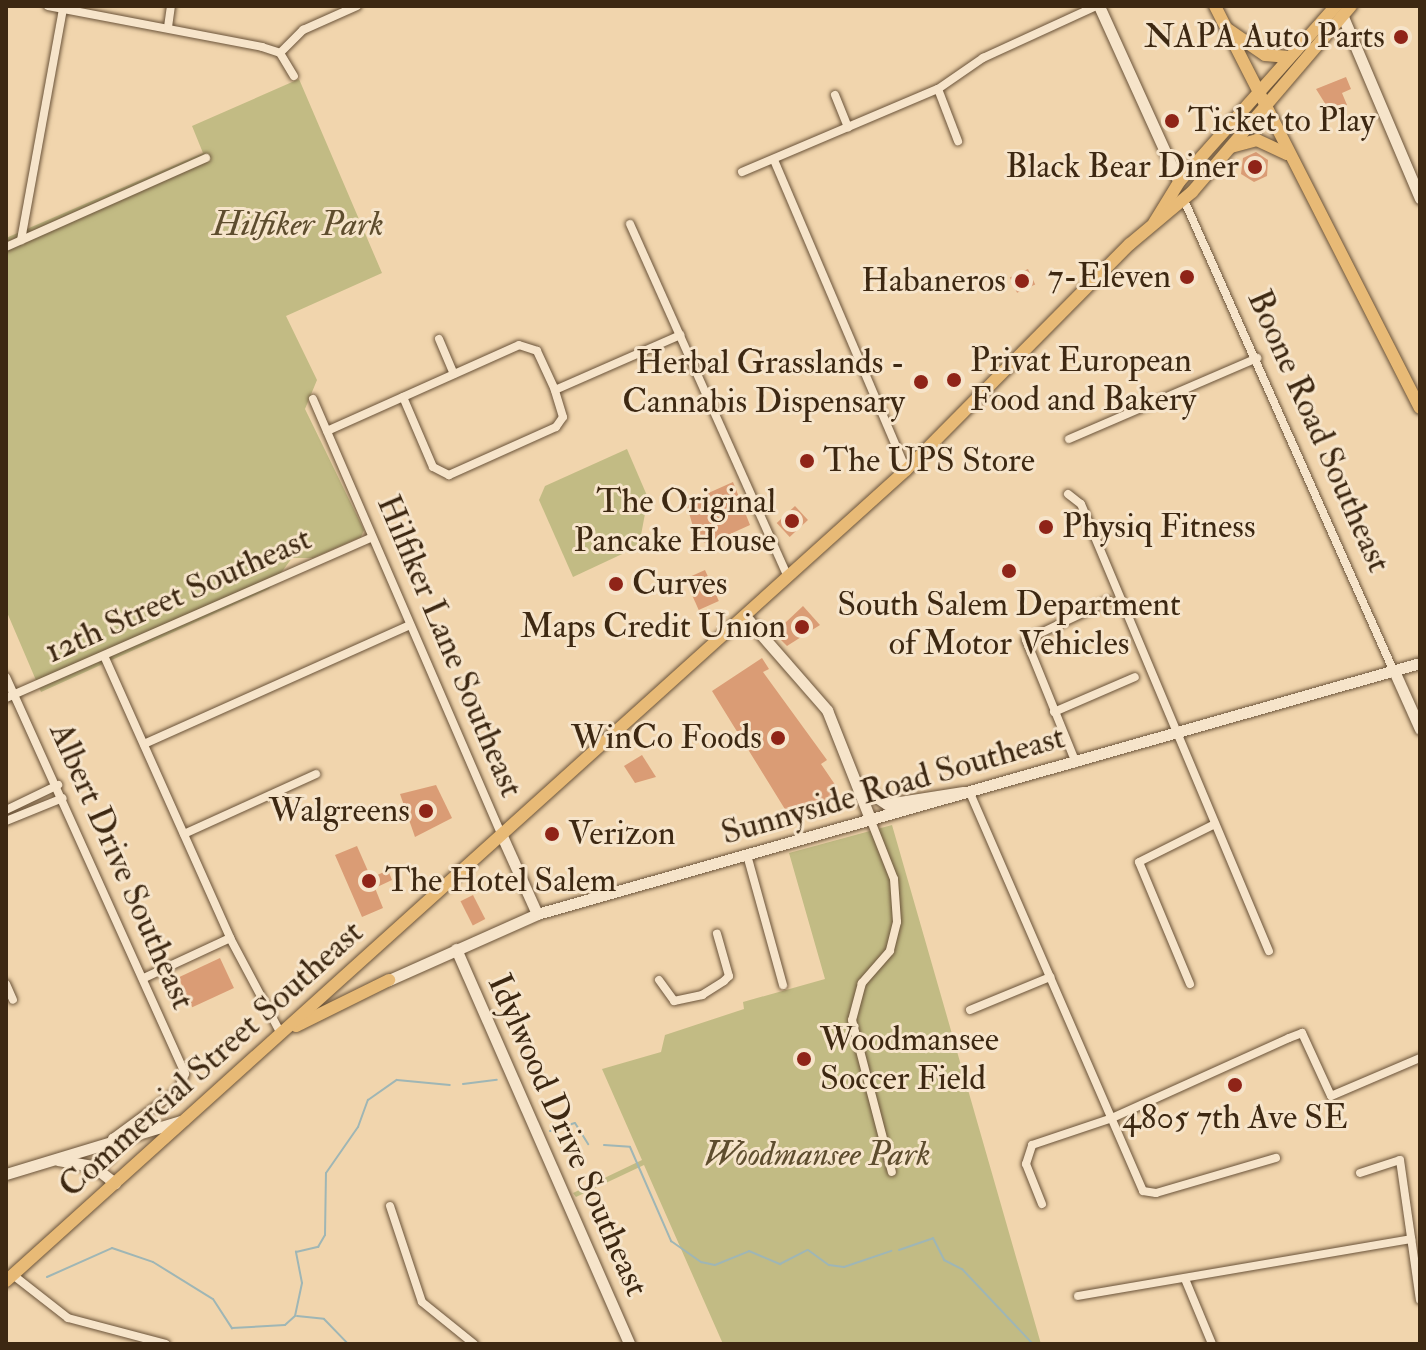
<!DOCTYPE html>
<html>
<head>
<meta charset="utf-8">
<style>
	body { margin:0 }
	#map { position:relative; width:1426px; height:1350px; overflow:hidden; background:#f1d5ad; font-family:"IM FELL Double Pica",serif }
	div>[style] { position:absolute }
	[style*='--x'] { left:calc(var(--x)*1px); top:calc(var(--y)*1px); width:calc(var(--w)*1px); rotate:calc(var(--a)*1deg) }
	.green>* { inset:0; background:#c2bb84 }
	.stream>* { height:2px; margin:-1px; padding:0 1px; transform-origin:1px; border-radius:1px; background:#9fb6b5 }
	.building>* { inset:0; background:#da9c75; transform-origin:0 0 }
	.roads { filter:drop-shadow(0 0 2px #6a5339) drop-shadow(0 0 2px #6a5339) }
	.street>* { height:8px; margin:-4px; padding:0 4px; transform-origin:4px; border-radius:4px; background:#f6e4ca }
	.secondary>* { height:11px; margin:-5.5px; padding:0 5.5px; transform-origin:5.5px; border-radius:5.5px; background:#f6e4ca }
	.primary>* { height:12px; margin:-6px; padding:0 6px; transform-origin:6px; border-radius:6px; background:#e8ba76 }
	.dots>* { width:22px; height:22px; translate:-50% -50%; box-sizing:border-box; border:4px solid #f6e4ca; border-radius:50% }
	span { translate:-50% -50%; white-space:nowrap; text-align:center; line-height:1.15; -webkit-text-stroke:6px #f6e4ca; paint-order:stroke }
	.poi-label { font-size:34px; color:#3d2812 }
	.right { translate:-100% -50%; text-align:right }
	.left { translate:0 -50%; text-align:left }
	.park-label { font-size:34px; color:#5e4d2e; font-style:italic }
	.street-label { font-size:34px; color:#3d2812 }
	.frame { position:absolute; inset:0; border:8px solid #3d2812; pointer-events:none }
</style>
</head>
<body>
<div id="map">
	<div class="green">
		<i style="clip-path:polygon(299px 79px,382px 273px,286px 316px,317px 380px,305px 409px,364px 530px,361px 537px,313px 558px,292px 558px,269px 589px,41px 692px,6px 610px,6px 238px,203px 153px,192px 126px)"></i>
		<i style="clip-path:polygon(627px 449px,648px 498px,641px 535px,635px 548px,573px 577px,539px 500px,545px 486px)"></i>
		<i style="clip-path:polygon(892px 825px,1041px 1344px,723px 1344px,644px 1165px,576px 1197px,573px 1193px,642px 1160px,602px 1069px,661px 1052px,665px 1035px,744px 1009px,743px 1002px,825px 979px,789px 853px)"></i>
	</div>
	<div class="stream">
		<i style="--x:463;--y:1084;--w:34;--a:-7"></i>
		<i style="--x:550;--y:1131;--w:26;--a:-18"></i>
		<i style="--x:575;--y:1123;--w:25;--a:58"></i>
		<i style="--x:604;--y:1145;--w:26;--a:4"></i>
		<i style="--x:630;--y:1147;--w:103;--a:66.4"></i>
		<i style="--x:671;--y:1241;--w:37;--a:35"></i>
		<i style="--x:701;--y:1262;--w:14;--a:12"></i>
		<i style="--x:715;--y:1265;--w:37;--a:-22"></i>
		<i style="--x:749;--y:1251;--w:34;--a:23"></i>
		<i style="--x:780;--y:1264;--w:31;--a:-27"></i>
		<i style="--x:808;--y:1250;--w:26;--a:36"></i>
		<i style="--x:829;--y:1265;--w:15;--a:8"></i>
		<i style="--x:844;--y:1267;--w:50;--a:-18.8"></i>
		<i style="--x:899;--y:1250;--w:36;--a:-19"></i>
		<i style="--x:933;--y:1238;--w:25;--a:63"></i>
		<i style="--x:944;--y:1260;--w:20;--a:27"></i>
		<i style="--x:962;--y:1269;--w:103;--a:46.6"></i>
		<i style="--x:47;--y:1277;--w:71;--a:-24"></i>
		<i style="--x:112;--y:1248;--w:43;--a:18.9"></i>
		<i style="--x:153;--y:1262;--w:70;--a:31.7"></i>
		<i style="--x:213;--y:1299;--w:35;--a:57"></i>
		<i style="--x:232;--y:1328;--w:53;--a:-3.2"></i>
		<i style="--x:285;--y:1325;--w:13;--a:-42"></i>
		<i style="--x:295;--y:1316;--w:34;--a:-78"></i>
		<i style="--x:302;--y:1283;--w:32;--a:-101"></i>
		<i style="--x:296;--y:1252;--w:23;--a:-13"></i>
		<i style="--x:318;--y:1247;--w:14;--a:-60"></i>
		<i style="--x:325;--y:1235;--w:62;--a:-89.1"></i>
		<i style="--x:326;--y:1173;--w:56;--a:-55.2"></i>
		<i style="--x:358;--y:1127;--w:29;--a:-70"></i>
		<i style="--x:368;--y:1100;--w:35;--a:-35"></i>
		<i style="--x:397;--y:1080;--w:53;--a:5.4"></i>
		<i style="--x:297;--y:1316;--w:27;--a:6"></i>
		<i style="--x:324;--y:1319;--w:35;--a:46"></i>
	</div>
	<div class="building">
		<i style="clip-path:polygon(1346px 77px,1351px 89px,1342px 93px,1347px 105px,1331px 113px,1316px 89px)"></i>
		<i style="clip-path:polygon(1256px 152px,1268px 160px,1267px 176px,1254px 182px,1241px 174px,1243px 158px)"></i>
		<i style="left:1028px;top:269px;width:17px;height:20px;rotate:65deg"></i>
		<i style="clip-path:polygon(733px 482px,750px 525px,708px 544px,697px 540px,686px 503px)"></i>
		<i style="left:795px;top:506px;width:19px;height:25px;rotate:47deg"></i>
		<i style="left:705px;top:570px;width:34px;height:22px;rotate:66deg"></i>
		<i style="clip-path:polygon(803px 606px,820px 625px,787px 646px,779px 638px,785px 623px)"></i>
		<i style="clip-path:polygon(762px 658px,769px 669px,763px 672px,827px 760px,821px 764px,838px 789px,819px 815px,812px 805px,791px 819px,712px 691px)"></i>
		<i style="clip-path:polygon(642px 755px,656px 777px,635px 783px,624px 766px)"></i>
		<i style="clip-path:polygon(436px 785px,452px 818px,415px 837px,400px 794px)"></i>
		<i style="clip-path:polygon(357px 846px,371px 878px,388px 870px,392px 880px,375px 888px,383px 908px,362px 917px,335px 855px)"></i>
		<i style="left:473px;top:895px;width:27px;height:14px;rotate:63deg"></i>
		<i style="left:220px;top:958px;width:33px;height:46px;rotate:65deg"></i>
	</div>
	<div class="roads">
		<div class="street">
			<i style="--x:48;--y:6;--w:218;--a:10.8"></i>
			<i style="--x:262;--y:47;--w:19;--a:18"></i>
			<i style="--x:280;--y:53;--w:27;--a:59"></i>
			<i style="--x:168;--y:27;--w:21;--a:-82"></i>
			<i style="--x:280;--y:53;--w:33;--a:-45"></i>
			<i style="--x:303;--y:30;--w:59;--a:-24"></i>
			<i style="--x:938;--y:89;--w:56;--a:69"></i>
			<i style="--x:835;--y:95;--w:35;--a:68"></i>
			<i style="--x:774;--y:160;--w:337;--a:66.9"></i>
			<i style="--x:742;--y:172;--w:213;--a:-23"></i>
			<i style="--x:938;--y:89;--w:55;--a:-34.6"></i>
			<i style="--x:983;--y:58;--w:124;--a:-24.7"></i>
			<i style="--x:1184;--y:200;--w:517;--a:66.01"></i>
			<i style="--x:630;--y:224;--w:387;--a:65.9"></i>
			<i style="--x:21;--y:240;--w:235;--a:-79.7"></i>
			<i style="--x:6;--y:247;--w:219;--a:-24"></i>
			<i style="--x:439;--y:339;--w:38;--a:67"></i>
			<i style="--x:403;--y:397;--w:76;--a:66.8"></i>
			<i style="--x:433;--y:467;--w:18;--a:27"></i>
			<i style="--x:449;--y:475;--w:117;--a:-24.2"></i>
			<i style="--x:556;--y:427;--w:12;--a:-55"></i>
			<i style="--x:563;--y:417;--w:28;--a:-107"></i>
			<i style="--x:313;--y:399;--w:476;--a:66.6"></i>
			<i style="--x:327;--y:431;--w:210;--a:-24.1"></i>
			<i style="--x:519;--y:345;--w:19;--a:18"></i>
			<i style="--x:537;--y:351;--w:43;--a:65.2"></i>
			<i style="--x:555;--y:390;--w:137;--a:-23.7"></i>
			<i style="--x:1069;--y:439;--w:205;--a:-23.3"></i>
			<i style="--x:1068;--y:494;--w:16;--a:38"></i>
			<i style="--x:1081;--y:504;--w:485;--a:67.2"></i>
			<i style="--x:105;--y:658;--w:307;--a:65.9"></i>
			<i style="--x:230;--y:938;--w:109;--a:62"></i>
			<i style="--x:6;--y:677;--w:435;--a:65.7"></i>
			<i style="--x:185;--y:1074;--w:17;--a:114"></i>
			<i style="--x:178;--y:1090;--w:81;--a:143.6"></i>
			<i style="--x:6;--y:698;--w:399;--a:-23.7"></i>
			<i style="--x:1054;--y:712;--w:88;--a:-23.4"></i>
			<i style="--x:144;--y:744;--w:289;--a:-24.1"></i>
			<i style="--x:1076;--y:763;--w:133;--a:-112.1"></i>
			<i style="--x:1026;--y:640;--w:91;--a:-25.4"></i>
			<i style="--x:970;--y:793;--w:434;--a:66.5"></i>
			<i style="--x:1143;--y:1191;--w:13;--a:9"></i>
			<i style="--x:1156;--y:1193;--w:125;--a:-16.3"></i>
			<i style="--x:6;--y:810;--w:58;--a:-25.7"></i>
			<i style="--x:6;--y:821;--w:61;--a:-22"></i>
			<i style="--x:871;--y:821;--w:62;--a:68.4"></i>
			<i style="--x:894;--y:879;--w:43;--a:86"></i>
			<i style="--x:897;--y:922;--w:30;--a:104"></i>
			<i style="--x:890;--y:951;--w:43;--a:131.2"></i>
			<i style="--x:862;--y:983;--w:38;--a:105"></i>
			<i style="--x:852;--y:1020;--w:157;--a:75.3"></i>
			<i style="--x:184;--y:834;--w:145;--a:-24.4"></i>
			<i style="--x:747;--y:855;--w:135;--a:74.5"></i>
			<i style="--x:144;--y:978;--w:95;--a:-24.9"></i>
			<i style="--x:659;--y:980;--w:26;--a:54"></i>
			<i style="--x:674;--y:1001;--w:29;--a:-12"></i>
			<i style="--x:702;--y:995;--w:26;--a:-32"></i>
			<i style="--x:724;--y:981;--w:7;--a:-45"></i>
			<i style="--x:729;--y:976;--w:44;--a:-105.9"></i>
			<i style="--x:6;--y:984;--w:17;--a:66"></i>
			<i style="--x:1190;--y:984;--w:132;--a:-112.7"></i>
			<i style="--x:1139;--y:862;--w:83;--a:-26.6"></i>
			<i style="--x:970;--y:1010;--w:87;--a:-22.4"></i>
			<i style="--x:1360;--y:1173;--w:42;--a:-18"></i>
			<i style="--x:1400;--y:1160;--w:141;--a:81.9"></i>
			<i style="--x:1042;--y:1204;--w:43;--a:-111.8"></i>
			<i style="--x:1026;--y:1164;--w:20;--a:-72"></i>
			<i style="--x:1032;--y:1145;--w:84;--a:-18.6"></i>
			<i style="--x:1112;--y:1118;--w:194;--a:-24.3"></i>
			<i style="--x:1289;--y:1038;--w:14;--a:-21"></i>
			<i style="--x:1302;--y:1033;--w:69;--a:65.3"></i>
			<i style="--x:1331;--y:1096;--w:97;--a:-23.1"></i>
			<i style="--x:390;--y:1206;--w:101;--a:71.6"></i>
			<i style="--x:422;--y:1302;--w:67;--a:38.9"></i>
			<i style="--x:13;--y:1275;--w:70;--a:38"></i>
			<i style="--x:68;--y:1318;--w:101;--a:14.9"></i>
			<i style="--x:1185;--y:1279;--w:70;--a:67.4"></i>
			<i style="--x:1078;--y:1296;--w:338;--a:-9.7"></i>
		</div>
		<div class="secondary">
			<i style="--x:1099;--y:6;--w:193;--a:65.6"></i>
			<i style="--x:1343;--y:17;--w:197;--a:67"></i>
			<i style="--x:745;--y:616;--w:125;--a:48.9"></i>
			<i style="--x:827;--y:710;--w:119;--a:68.4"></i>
			<i style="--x:1395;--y:673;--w:61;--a:65.9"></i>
			<i style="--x:860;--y:786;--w:32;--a:34"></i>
			<i style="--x:887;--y:804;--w:77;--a:-9"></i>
			<i style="--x:502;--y:836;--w:85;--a:65.8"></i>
			<i style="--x:456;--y:949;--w:431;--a:66.3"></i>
			<i style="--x:389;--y:980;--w:162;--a:-24"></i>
			<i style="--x:537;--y:914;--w:918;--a:-15.87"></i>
			<i style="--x:58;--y:1160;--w:36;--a:10"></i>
			<i style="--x:93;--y:1166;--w:28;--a:38"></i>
			<i style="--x:93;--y:1166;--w:18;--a:-29"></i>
			<i style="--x:109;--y:1157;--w:19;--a:-78"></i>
			<i style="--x:6;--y:1174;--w:186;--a:-16.9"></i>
		</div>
		<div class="primary">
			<i style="--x:1215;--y:6;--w:451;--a:63"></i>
			<i style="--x:1226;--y:28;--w:47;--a:34.7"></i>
			<i style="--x:1265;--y:55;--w:24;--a:5"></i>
			<i style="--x:1231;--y:147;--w:27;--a:-15"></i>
			<i style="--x:1257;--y:140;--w:33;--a:25"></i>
			<i style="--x:1154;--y:223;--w:48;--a:-58.6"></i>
			<i style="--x:1179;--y:182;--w:236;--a:-48.3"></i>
			<i style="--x:296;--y:1026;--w:104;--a:-26.3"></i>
			<i style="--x:6;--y:1281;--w:1211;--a:-42.02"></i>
			<i style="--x:906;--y:470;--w:318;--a:-45.3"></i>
			<i style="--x:1130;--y:244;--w:81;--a:-40"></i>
			<i style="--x:1192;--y:192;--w:245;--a:-49.5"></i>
		</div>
	</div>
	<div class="dots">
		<i style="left:1401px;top:37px;background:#8f2418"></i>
		<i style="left:1172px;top:121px;background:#8f2418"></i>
		<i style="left:1255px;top:167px;background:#8f2418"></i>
		<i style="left:1187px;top:277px;background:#8f2418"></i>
		<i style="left:1022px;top:281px;background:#8f2418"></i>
		<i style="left:954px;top:380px;background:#8f2418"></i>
		<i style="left:921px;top:382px;background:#8f2418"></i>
		<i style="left:807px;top:461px;background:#8f2418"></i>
		<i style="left:792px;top:521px;background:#8f2418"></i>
		<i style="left:1046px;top:527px;background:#8f2418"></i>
		<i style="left:1009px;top:571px;background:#8f2418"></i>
		<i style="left:616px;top:584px;background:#8f2418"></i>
		<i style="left:802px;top:627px;background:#8f2418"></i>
		<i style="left:778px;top:738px;background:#8f2418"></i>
		<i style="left:426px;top:811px;background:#8f2418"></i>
		<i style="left:552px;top:834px;background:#8f2418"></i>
		<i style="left:369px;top:881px;background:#8f2418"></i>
		<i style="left:804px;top:1059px;background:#8f2418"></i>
		<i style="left:1235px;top:1085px;background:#8f2418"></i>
	</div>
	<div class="poi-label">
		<span class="right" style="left:1385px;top:37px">NAPA Auto Parts</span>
		<span class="left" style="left:1188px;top:121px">Ticket to Play</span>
		<span class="right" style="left:1239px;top:167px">Black Bear Diner</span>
		<span class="right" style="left:1171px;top:277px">7-Eleven</span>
		<span class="right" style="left:1006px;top:281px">Habaneros</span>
		<span class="left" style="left:970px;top:380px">Privat European<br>Food and Bakery</span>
		<span class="right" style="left:905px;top:382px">Herbal Grasslands -<br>Cannabis Dispensary</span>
		<span class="left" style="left:823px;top:461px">The UPS Store</span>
		<span class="right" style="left:776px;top:521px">The Original<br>Pancake House</span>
		<span class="left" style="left:1062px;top:527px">Physiq Fitness</span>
		<span class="left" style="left:632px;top:584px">Curves</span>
		<span style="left:1009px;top:624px">South Salem Department<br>of Motor Vehicles</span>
		<span class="right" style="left:786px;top:627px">Maps Credit Union</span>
		<span class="right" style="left:762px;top:738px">WinCo Foods</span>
		<span class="right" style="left:410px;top:811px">Walgreens</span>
		<span class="left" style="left:568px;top:834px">Verizon</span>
		<span class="left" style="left:385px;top:881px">The Hotel Salem</span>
		<span class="left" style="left:820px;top:1059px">Woodmansee<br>Soccer Field</span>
		<span style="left:1235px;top:1118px">4805 7th Ave SE</span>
	</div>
	<div class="park-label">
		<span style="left:298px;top:225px">Hilfiker Park</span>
		<span style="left:817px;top:1155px">Woodmansee Park</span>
	</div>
	<div class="street-label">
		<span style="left:1319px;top:431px;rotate:66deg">Boone Road Southeast</span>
		<span style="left:178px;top:595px;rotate:-24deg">12th Street Southeast</span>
		<span style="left:450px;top:646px;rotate:67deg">Hilfiker Lane Southeast</span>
		<span style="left:893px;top:785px;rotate:-16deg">Sunnyside Road Southeast</span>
		<span style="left:122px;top:866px;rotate:66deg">Albert Drive Southeast</span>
		<span style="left:211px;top:1059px;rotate:-42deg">Commercial Street Southeast</span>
		<span style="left:568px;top:1135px;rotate:66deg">Idylwood Drive Southeast</span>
	</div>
	<div class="frame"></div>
</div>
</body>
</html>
